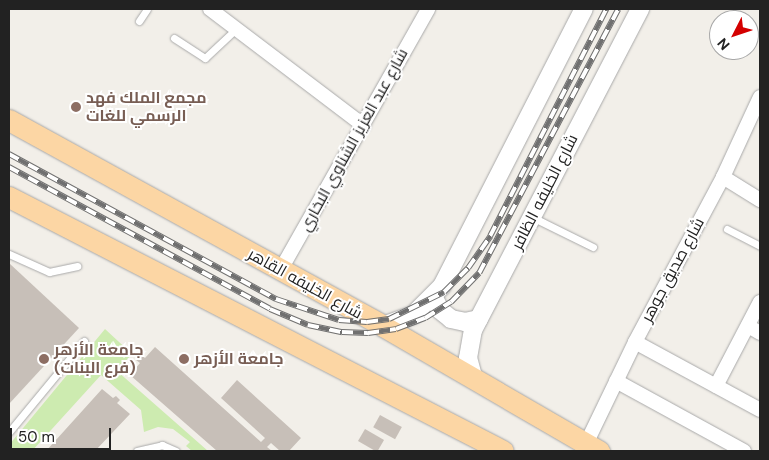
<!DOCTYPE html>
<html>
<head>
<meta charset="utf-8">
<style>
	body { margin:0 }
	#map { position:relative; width:769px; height:460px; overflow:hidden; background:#f2efe9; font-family:"DM Sans",Cairo,sans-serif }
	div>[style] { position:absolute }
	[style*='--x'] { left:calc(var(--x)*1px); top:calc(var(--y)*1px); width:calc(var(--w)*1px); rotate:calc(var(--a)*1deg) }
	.grass>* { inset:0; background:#cdebb0 }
	.building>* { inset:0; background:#c7bfb8; transform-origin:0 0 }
	.roads { filter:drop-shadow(0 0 1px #a9a9a9) drop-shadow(0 0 1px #a9a9a9) }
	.service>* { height:7px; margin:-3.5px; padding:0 3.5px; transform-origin:3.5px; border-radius:3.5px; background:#fff }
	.minor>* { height:14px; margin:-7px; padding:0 7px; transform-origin:7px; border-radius:7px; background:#fff }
	.tertiary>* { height:18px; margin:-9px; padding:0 9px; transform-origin:9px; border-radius:9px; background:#fff }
	.primary>* { height:21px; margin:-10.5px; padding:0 10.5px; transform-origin:10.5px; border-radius:10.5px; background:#fcd6a4 }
	.rail>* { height:5.5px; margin-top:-2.75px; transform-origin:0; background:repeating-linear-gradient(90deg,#fff 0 11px,#707070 0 22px); box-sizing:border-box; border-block:1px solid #707070 }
	.dots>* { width:14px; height:14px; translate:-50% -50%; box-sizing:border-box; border:2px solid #fff; border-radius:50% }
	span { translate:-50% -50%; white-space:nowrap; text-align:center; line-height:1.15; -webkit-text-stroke:4px #fff; paint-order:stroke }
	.education-label { font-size:16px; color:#785e54; font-weight:700 }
	.left { translate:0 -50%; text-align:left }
	.street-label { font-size:16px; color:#222 }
	.frame { position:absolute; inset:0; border:10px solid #222; pointer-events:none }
	.north { position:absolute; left:709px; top:10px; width:50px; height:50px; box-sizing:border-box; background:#fff; border:1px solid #a7a7a7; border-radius:50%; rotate:229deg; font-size:14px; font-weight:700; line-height:20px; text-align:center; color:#222 }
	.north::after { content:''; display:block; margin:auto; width:18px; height:22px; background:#d40000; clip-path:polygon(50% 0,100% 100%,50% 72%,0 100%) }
	.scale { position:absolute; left:10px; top:428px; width:101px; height:22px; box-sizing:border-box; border:2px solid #222; border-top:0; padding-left:6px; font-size:15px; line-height:18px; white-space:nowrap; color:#222; -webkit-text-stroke:4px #fff; paint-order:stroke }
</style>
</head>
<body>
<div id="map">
	<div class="grass">
		<i style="clip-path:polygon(105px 329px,132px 354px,117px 371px,208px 451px,192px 451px,186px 446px,190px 442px,173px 429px,158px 427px,144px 432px,141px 410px,101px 375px,32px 451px,9px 451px,9px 445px)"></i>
	</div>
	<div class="building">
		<i style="clip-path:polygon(9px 263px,79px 328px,9px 404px)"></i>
		<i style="clip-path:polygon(155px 347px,261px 442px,265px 438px,221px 398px,237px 380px,301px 438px,289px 451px,280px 451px,271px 443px,267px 447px,272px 451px,217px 451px,130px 375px,140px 363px,136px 360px,141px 355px,145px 358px)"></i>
		<i style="clip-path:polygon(102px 389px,113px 398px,116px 396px,120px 400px,117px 403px,130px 414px,95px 451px,46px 451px)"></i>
		<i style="left:380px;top:415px;width:25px;height:14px;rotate:29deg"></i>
		<i style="left:365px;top:429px;width:22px;height:14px;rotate:30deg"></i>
	</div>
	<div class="roads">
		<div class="service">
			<i style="--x:139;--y:21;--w:14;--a:-56"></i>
			<i style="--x:174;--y:38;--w:37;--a:33"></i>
			<i style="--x:205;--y:58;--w:42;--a:-43.1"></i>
			<i style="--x:532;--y:217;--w:68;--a:26.2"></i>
			<i style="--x:727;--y:229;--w:37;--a:27"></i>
			<i style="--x:9;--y:254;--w:44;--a:24.2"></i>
			<i style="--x:49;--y:272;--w:29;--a:-12"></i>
			<i style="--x:9;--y:432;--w:118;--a:-50.5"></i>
			<i style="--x:137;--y:451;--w:26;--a:-13"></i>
			<i style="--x:162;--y:445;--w:15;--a:23"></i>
		</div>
		<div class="minor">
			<i style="--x:210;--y:9;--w:193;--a:37.2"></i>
			<i style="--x:723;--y:177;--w:44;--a:31.9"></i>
			<i style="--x:280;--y:271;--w:301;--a:-60.5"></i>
			<i style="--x:748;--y:326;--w:14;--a:30"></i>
			<i style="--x:635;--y:342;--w:142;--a:28.5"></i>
			<i style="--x:616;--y:381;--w:146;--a:28.7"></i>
			<i style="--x:716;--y:386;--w:95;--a:-62.4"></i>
			<i style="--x:586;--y:444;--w:113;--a:-64.3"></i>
			<i style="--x:635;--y:342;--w:187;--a:-61.9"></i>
			<i style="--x:723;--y:177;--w:88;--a:-65.2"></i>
		</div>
		<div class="tertiary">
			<i style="--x:434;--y:298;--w:13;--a:63"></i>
			<i style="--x:440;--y:310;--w:14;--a:39"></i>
			<i style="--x:451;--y:319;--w:14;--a:12"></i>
			<i style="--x:465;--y:322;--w:14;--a:-12"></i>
			<i style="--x:383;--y:326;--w:32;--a:-20"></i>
			<i style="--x:413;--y:315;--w:41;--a:-45"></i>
			<i style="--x:442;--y:286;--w:311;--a:-62.9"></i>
			<i style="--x:474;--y:380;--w:23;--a:-105"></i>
			<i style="--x:468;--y:358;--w:28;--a:-80"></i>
			<i style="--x:473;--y:330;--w:362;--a:-62.5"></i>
		</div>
		<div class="primary">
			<i style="--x:9;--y:120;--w:427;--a:28.8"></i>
			<i style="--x:383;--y:326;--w:250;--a:30.1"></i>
			<i style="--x:9;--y:197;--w:555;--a:27.21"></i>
		</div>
	</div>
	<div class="rail">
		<i style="--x:9;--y:154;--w:304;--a:28.5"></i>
		<i style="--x:276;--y:299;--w:66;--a:18.4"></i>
		<i style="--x:339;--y:320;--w:28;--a:4"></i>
		<i style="--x:367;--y:322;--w:22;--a:-8"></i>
		<i style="--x:389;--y:319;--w:61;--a:-26.1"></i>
		<i style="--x:444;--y:292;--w:34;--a:-45"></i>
		<i style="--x:468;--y:268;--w:39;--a:-55"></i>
		<i style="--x:490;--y:236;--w:255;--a:-62.9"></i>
		<i style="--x:9;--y:167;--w:297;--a:28.5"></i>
		<i style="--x:270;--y:309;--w:41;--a:22.8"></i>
		<i style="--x:308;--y:325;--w:35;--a:12"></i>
		<i style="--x:342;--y:332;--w:26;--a:2"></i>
		<i style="--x:368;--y:333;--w:28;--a:-8"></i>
		<i style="--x:396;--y:329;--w:31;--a:-21"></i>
		<i style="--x:425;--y:318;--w:31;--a:-32"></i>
		<i style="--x:451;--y:302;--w:40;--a:-46"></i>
		<i style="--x:479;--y:273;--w:298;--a:-62.2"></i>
	</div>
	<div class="dots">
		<i style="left:76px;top:107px;background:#8d6e63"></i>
		<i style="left:44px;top:359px;background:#8d6e63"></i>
		<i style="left:184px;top:359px;background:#8d6e63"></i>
	</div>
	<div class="education-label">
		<span class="left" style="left:86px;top:107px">مجمع الملك فهد<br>الرسمي للغات</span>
		<span class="left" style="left:54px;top:359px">جامعة الأزهر<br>(فرع البنات)</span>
		<span class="left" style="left:194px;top:359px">جامعة الأزهر</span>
	</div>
	<div class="street-label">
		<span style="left:354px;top:140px;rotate:-61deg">شارع عبد العزيز الشناوي البخاري</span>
		<span style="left:545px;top:192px;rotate:-63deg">شارع الخليفه الظافر</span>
		<span style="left:673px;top:270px;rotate:-62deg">شارع صديق جوهر</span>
		<span style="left:305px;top:284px;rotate:29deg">شارع الخليفه القاهر</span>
	</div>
	<div class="frame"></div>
	<div class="north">N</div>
	<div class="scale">50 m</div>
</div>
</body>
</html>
